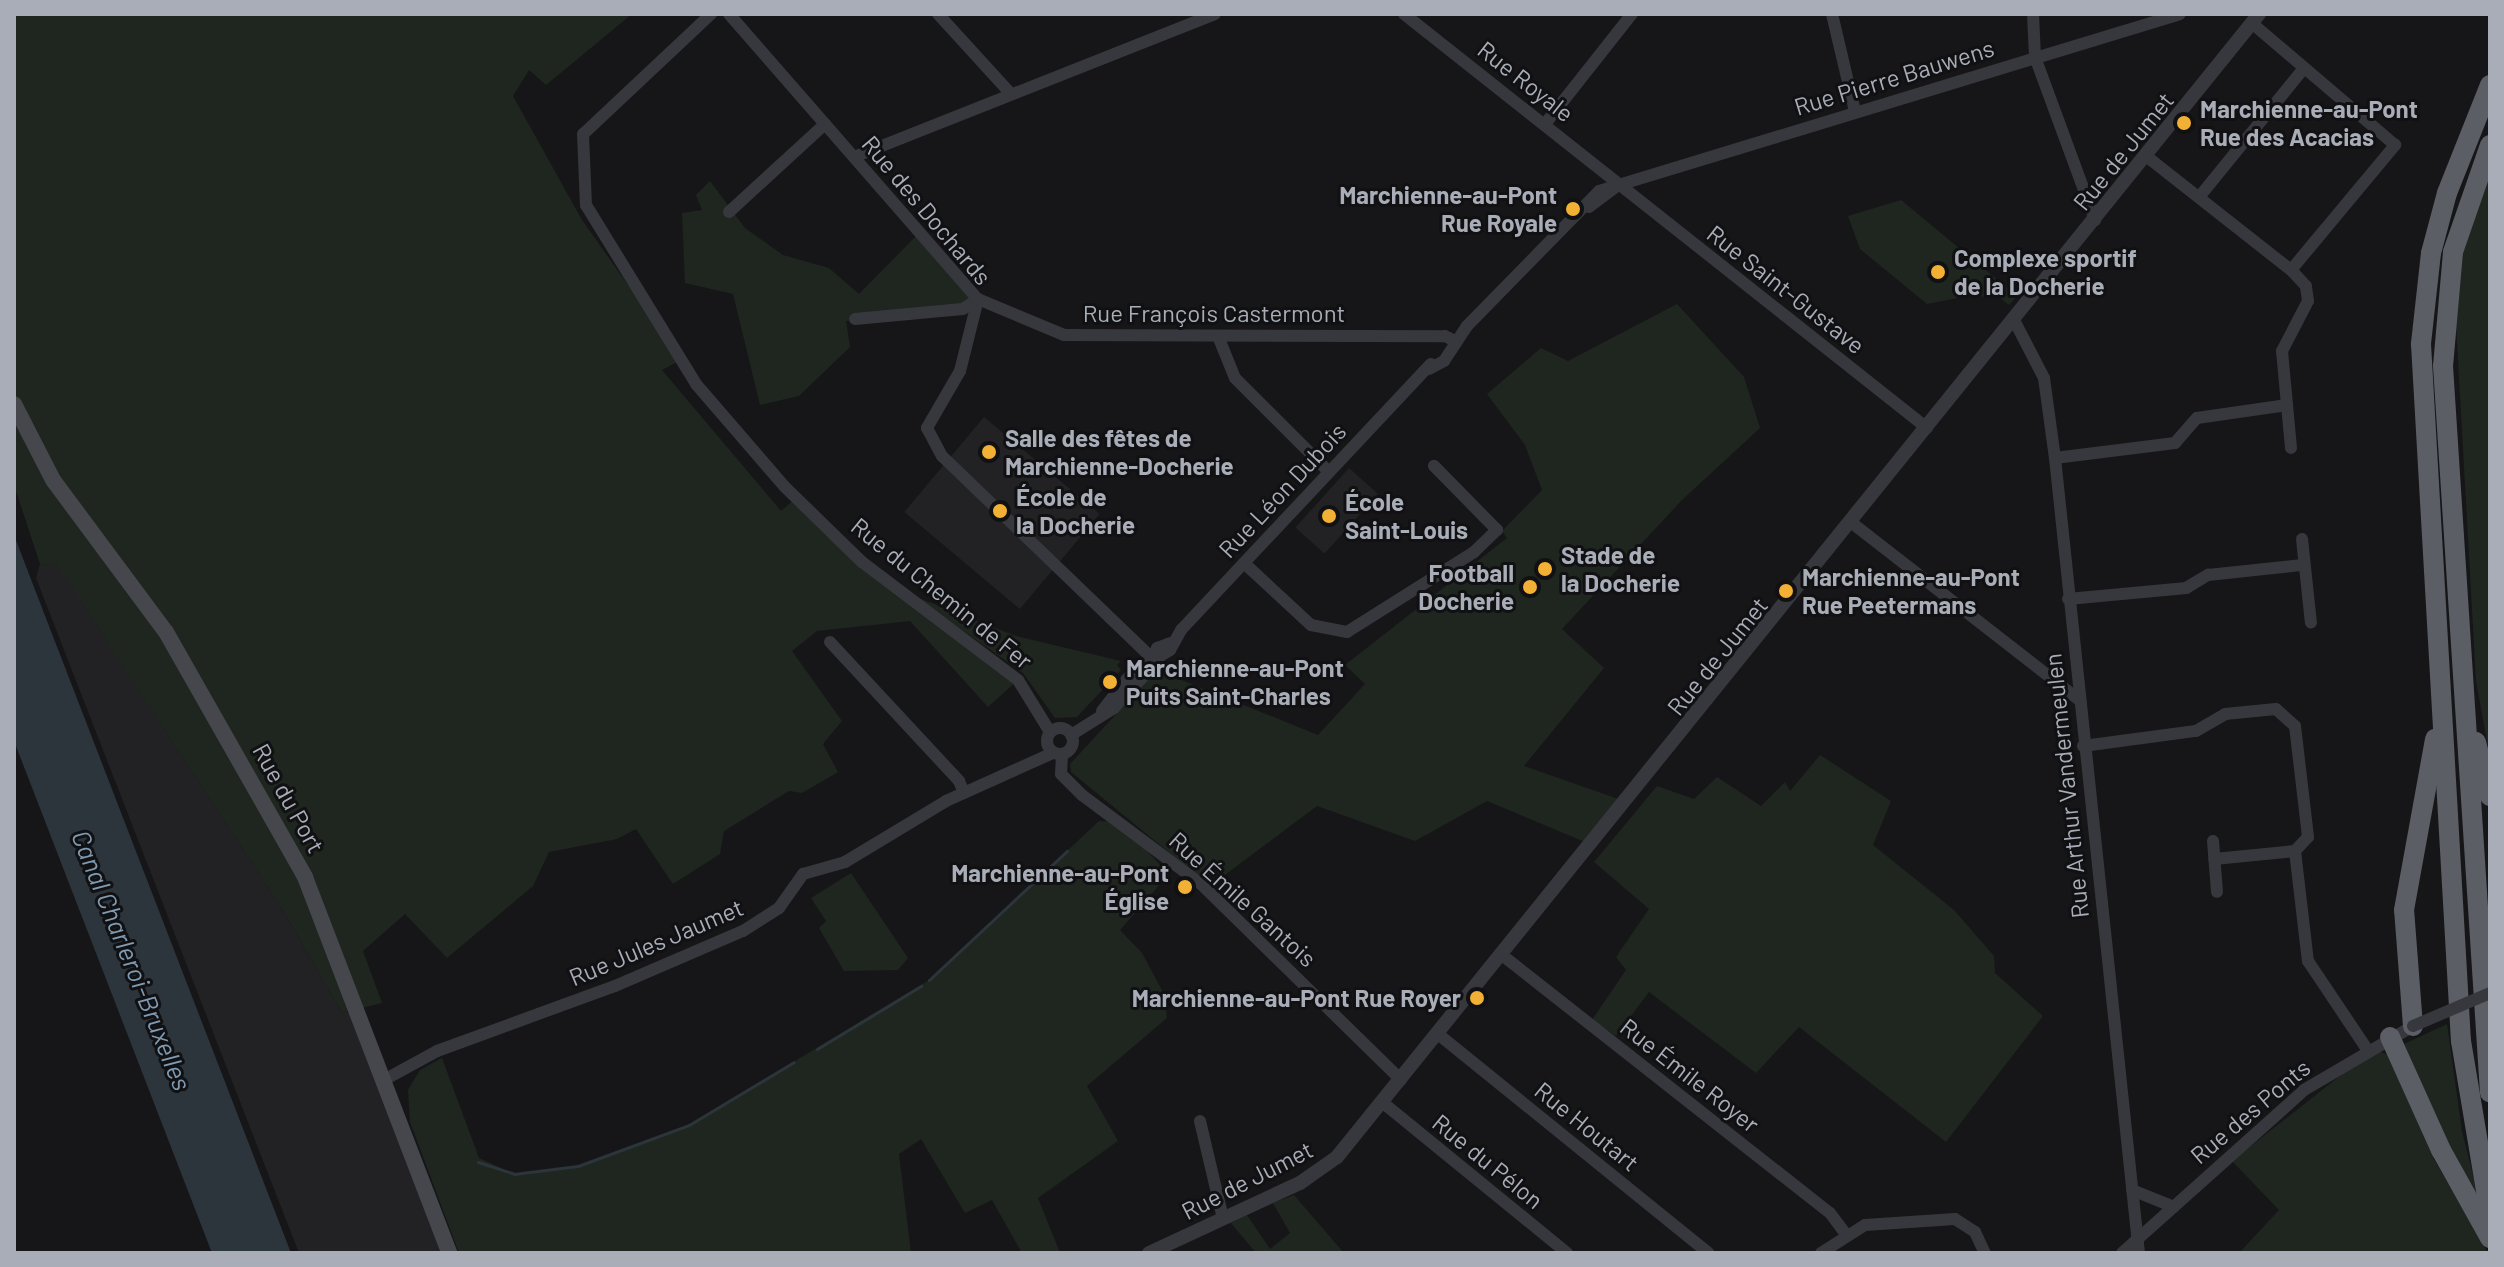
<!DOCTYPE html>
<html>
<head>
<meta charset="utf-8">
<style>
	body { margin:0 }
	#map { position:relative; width:2504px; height:1267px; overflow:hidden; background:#161618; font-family:Barlow,sans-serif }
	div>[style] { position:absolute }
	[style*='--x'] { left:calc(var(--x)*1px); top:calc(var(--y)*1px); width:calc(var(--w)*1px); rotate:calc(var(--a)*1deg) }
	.built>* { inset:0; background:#222225; transform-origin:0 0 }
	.green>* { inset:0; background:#1e261f }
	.water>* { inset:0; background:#2c353c }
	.stream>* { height:3px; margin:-1.5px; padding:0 1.5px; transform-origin:1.5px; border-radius:1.5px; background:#2c353c }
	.minor>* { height:12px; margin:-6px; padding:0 6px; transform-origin:6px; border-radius:6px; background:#37383d }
	.minor>.ring { margin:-6px; padding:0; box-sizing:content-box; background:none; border:12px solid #37383d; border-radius:50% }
	.tertiary>* { height:14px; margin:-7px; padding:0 7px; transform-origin:7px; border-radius:7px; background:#37383d }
	.secondary>* { height:16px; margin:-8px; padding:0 8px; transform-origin:8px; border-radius:8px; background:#45474d }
	.trunk>* { height:20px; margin:-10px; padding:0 10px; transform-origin:10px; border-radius:10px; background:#5b5e65 }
	.minor-bridge>* { height:12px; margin:-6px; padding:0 6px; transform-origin:6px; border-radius:6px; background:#37383d }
	.dots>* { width:22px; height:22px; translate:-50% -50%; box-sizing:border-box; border:4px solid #111113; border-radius:50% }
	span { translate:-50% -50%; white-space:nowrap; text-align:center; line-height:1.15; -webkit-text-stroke:6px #111113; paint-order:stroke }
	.street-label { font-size:24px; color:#a8adb8 }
	.poi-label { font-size:24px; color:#a8adb8; font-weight:700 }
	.left { translate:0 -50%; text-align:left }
	.right { translate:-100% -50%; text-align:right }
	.water-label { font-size:26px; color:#7f9bb3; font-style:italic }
	.frame { position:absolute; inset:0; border:16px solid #a8adb8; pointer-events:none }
</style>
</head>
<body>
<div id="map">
	<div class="built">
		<i style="left:984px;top:417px;width:151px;height:124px;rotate:40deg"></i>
		<i style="left:1349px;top:468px;width:39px;height:80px;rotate:42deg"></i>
		<i style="clip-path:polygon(40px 564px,58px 565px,285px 914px,342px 1013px,353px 1011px,441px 1253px,299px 1253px,36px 578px)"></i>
	</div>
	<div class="green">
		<i style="clip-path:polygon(14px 14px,632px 14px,546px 85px,529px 70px,513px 96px,582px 220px,681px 360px,662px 370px,781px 511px,796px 498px,835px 540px,1018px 680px,988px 707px,910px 621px,817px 631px,792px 651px,842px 721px,823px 744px,838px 772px,802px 793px,789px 791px,724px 831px,720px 854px,673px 884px,636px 829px,617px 839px,549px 852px,533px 886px,447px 958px,405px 914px,363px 951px,382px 1003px,342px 1013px,285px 914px,58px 566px,40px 564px,14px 485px)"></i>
		<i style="clip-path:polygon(2490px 172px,2490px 758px,2476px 681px,2456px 324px,2460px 259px)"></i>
		<i style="clip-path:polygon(710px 181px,745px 228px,783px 255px,829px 268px,859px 294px,920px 232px,978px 299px,963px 309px,846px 321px,850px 347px,799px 396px,760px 405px,733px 294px,685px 283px,682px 213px,702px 210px,696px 195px)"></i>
		<i style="clip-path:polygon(1901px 200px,2017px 296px,2009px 305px,1999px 297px,1968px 296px,1927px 304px,1860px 249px,1848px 216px)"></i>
		<i style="clip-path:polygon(1677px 304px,1744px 377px,1760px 428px,1682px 500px,1562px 629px,1604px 668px,1524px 766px,1627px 802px,1592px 845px,1487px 801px,1415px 841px,1317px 806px,1210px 886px,1071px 772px,1070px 764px,1157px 670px,1318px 735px,1365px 684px,1345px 665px,1507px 538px,1502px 531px,1542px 490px,1525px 445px,1487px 394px,1541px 348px,1568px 361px)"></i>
		<i style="clip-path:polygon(916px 597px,1016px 636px,1121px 661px,1117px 665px,1121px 670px,1077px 717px,1055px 718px,1023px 673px)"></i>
		<i style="clip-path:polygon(1820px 755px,1891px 801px,1873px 845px,1954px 910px,1994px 956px,1995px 973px,2043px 1016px,1946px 1142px,1799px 1027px,1756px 1073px,1649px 992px,1616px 1036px,1592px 1020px,1626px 970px,1616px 957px,1649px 909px,1594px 862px,1657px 786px,1694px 799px,1717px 777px,1761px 806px,1785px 782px,1790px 791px)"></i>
		<i style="clip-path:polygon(1099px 821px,1119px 822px,1169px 874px,1120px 930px,1142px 953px,1164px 994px,1167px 1018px,1087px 1086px,1118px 1141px,1038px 1198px,1060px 1253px,1022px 1253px,992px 1200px,965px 1213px,921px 1139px,899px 1154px,911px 1253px,459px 1253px,410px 1122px,408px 1090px,420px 1070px,442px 1058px,479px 1158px,514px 1174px,578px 1166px,689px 1125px,929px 980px)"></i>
		<i style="clip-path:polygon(851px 873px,908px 958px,898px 970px,844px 971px,819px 928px,826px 921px,811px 898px)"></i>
		<i style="clip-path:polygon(2447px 1024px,2462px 1131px,2477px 1191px,2476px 1213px,2404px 1044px)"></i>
		<i style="clip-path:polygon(2374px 1049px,2388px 1055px,2435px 1161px,2488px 1253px,2239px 1253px,2279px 1210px,2232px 1161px)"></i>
		<i style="clip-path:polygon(1294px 1195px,1344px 1253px,1256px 1253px,1231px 1223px,1247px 1215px,1270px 1249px,1290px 1233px,1273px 1203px)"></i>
	</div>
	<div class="water">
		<i style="clip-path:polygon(14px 535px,32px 582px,291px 1253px,212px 1253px,14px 741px)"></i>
	</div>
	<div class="stream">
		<i style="--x:929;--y:980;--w:189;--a:-43.1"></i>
		<i style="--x:817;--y:1049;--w:122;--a:-31.2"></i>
		<i style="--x:478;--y:1162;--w:38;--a:18"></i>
		<i style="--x:514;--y:1174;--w:64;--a:-7.1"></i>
		<i style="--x:578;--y:1166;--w:118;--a:-20.3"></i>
		<i style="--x:689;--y:1125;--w:122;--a:-31"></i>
	</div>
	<div class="minor">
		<i style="--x:711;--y:14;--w:175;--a:136.8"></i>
		<i style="--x:583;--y:134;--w:71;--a:87.6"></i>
		<i style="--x:586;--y:205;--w:210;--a:58.4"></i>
		<i style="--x:696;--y:384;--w:135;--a:49.2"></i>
		<i style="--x:784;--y:486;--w:109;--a:44.3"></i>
		<i style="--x:862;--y:562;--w:196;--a:37.1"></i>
		<i style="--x:1018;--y:680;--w:61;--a:58.4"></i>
		<i style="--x:729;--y:14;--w:378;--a:48.9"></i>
		<i style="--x:978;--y:299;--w:74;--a:104"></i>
		<i style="--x:960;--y:371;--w:66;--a:120.1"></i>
		<i style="--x:927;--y:428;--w:32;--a:62"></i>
		<i style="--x:942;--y:456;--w:294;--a:43.9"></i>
		<i style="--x:938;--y:14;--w:108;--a:47.6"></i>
		<i style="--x:1404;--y:14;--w:667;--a:38.36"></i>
		<i style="--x:1832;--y:14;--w:100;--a:76.7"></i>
		<i style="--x:2033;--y:14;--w:43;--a:87.3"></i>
		<i style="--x:2035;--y:57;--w:174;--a:69.8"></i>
		<i style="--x:1545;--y:124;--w:140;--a:-51.7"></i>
		<i style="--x:2146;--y:156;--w:184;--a:38.2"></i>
		<i style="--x:2291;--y:270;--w:163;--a:-50.2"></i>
		<i style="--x:2395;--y:145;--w:187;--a:-139.6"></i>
		<i style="--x:854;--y:157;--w:388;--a:-21.6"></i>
		<i style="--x:2200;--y:196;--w:165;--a:-50.9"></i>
		<i style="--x:1589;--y:207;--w:35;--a:-37"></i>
		<i style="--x:729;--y:212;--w:130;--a:-42.5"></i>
		<i style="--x:855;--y:319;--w:108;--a:-5.3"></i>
		<i style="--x:963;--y:309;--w:18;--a:-34"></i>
		<i style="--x:978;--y:299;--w:93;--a:22.7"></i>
		<i style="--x:1064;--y:335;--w:381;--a:0.2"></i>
		<i style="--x:1445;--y:336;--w:13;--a:27"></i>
		<i style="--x:2015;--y:322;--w:63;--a:62.6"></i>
		<i style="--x:2044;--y:378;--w:81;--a:82.2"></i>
		<i style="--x:2055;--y:458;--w:799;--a:83.97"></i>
		<i style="--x:1218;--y:336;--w:45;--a:68"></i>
		<i style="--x:1235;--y:378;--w:133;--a:45"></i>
		<i style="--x:1429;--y:369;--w:17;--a:-28"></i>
		<i style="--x:1444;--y:361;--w:42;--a:-56.7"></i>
		<i style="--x:1467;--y:326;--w:189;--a:-45.6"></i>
		<i style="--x:1599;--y:191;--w:607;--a:-16.94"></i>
		<i style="--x:2291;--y:448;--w:97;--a:-95.3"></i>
		<i style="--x:2282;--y:351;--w:56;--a:-62.5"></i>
		<i style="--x:2308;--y:301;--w:15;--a:-98"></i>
		<i style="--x:2306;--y:286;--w:22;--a:-133"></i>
		<i style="--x:2055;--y:458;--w:121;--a:-7.1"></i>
		<i style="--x:2175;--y:443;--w:33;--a:-49"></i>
		<i style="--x:2197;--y:418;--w:91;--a:-8.2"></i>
		<i style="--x:1852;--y:523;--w:286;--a:37.9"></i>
		<i style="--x:2302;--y:539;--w:84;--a:83.9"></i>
		<i style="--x:1244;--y:563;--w:91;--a:42.8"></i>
		<i style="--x:1311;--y:625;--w:37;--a:11"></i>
		<i style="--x:1347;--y:632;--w:150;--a:-32.2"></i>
		<i style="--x:1474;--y:552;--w:32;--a:-44"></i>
		<i style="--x:1497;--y:530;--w:90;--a:-134.5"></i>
		<i style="--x:2068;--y:599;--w:119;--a:-5.3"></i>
		<i style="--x:2186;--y:588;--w:26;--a:-31"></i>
		<i style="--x:2208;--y:575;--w:95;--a:-6.1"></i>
		<i style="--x:830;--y:642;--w:190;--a:47.1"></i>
		<i style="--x:959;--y:781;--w:13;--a:67"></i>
		<i style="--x:1102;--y:711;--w:47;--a:-51.9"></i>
		<i style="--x:1131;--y:674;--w:46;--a:-31.6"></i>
		<i style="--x:1170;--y:650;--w:23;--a:-61"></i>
		<i style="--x:1181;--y:630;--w:365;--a:-46.8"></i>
		<i class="ring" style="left:1047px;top:728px;width:14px;height:14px"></i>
		<i style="--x:1071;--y:735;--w:51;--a:-32.1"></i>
		<i style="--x:1114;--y:708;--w:41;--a:-47"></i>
		<i style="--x:1142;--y:678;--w:34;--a:-63"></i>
		<i style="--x:1157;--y:648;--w:14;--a:-21"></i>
		<i style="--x:2083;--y:746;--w:114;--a:-7.6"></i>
		<i style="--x:2196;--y:731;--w:34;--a:-30"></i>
		<i style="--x:2225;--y:714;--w:51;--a:-5.6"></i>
		<i style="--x:2276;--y:709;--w:25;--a:42"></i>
		<i style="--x:2295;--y:726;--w:112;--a:83.3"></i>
		<i style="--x:2308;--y:837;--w:19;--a:133"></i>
		<i style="--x:2295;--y:851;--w:81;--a:174.4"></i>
		<i style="--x:1062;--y:755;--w:19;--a:93"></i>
		<i style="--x:1061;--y:774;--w:30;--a:45"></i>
		<i style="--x:1082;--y:795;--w:149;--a:36.8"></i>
		<i style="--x:1201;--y:884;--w:280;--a:44.4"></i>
		<i style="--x:2213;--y:841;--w:51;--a:85.5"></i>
		<i style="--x:2295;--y:851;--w:111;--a:83.3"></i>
		<i style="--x:2308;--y:961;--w:106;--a:56.2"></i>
		<i style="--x:1502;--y:955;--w:417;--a:38.2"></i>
		<i style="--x:1830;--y:1213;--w:26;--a:53"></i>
		<i style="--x:1438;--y:1034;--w:348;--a:39"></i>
		<i style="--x:384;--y:1080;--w:60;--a:-28.7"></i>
		<i style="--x:437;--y:1051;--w:189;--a:-20.1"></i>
		<i style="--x:615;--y:986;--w:139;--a:-23.3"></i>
		<i style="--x:743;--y:931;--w:43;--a:-32.6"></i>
		<i style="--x:779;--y:908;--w:42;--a:-54.8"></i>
		<i style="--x:803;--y:874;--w:44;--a:-15.9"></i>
		<i style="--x:845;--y:862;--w:118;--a:-31.1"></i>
		<i style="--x:946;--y:801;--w:117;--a:-24.2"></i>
		<i style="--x:1382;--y:1102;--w:239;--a:39.2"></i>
		<i style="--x:1200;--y:1121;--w:100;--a:76.7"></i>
		<i style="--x:2132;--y:1190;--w:45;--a:22"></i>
		<i style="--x:1821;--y:1253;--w:52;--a:-32.5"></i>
		<i style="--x:1865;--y:1225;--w:90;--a:-3.8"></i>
		<i style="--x:1955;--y:1219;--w:24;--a:33"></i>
		<i style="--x:1975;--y:1232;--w:23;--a:65"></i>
		<i style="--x:2122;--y:1253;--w:244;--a:-41.8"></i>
		<i style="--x:2304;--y:1090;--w:126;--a:-30.4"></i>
	</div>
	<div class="tertiary">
		<i style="--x:1149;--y:1253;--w:166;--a:-24.9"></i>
		<i style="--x:1300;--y:1183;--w:45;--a:-35.1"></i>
		<i style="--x:1337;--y:1157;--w:1469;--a:-51.11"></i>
	</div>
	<div class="secondary">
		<i style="--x:14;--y:404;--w:85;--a:62.8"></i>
		<i style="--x:53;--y:480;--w:189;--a:53.4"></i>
		<i style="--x:166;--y:632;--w:282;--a:60.4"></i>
		<i style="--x:305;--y:877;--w:403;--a:69"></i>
	</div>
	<div class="trunk">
		<i style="--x:2490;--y:85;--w:116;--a:111.7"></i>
		<i style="--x:2447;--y:193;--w:62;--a:104.9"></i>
		<i style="--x:2431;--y:253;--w:92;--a:96.3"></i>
		<i style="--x:2421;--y:344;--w:698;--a:86.72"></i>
		<i style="--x:2461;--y:1041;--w:176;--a:80.5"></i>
		<i style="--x:2490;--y:145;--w:113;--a:109.1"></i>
		<i style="--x:2453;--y:252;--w:114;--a:95"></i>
		<i style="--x:2443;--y:366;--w:728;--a:86.3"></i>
		<i style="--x:2476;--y:742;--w:56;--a:75.5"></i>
		<i style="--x:2413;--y:1026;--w:116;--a:-94.4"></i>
		<i style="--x:2404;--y:910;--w:174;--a:-79.7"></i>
		<i style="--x:2390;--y:1037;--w:124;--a:65.7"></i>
		<i style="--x:2441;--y:1150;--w:101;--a:60.9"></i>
	</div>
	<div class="minor-bridge">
		<i style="--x:2413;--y:1026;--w:84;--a:-23.2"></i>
	</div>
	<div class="dots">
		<i style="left:2184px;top:123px;background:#f2b134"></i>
		<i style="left:1573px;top:209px;background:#f2b134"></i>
		<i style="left:1938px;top:272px;background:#f2b134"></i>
		<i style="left:989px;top:452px;background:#f2b134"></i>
		<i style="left:1000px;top:511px;background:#f2b134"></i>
		<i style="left:1329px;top:516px;background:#f2b134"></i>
		<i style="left:1545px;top:569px;background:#f2b134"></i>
		<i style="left:1530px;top:587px;background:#f2b134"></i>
		<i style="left:1786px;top:591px;background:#f2b134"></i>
		<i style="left:1110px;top:682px;background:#f2b134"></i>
		<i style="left:1185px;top:887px;background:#f2b134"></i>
		<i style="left:1477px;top:998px;background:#f2b134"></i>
	</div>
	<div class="street-label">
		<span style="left:1894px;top:77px;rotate:-17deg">Rue Pierre Bauwens</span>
		<span style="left:1526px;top:81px;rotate:38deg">Rue Royale</span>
		<span style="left:2123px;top:151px;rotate:-51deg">Rue de Jumet</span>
		<span style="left:927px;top:210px;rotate:50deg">Rue des Dochards</span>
		<span style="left:1786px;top:289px;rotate:38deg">Rue Saint-Gustave</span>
		<span style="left:1214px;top:313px">Rue François Castermont</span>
		<span style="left:1282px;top:490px;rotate:-47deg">Rue Léon Dubois</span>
		<span style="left:942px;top:593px;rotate:39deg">Rue du Chemin de Fer</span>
		<span style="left:1717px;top:656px;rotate:-51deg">Rue de Jumet</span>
		<span style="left:2066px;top:786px;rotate:-96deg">Rue Arthur Vandermeulen</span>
		<span style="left:289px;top:798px;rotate:61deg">Rue du Port</span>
		<span style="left:1243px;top:899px;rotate:42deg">Rue Émile Gantois</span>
		<span style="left:656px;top:942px;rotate:-23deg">Rue Jules Jaumet</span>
		<span style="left:1690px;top:1075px;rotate:38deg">Rue Émile Royer</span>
		<span style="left:2250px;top:1111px;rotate:-40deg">Rue des Ponts</span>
		<span style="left:1587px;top:1126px;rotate:39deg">Rue Houtart</span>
		<span style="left:1488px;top:1161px;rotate:39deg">Rue du Pélon</span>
		<span style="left:1247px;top:1180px;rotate:-27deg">Rue de Jumet</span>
	</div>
	<div class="poi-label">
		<span class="left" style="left:2200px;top:123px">Marchienne-au-Pont<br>Rue des Acacias</span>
		<span class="right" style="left:1557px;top:209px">Marchienne-au-Pont<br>Rue Royale</span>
		<span class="left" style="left:1954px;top:272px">Complexe sportif<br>de la Docherie</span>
		<span class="left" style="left:1005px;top:452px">Salle des fêtes de<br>Marchienne-Docherie</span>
		<span class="left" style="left:1016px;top:511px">École de<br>la Docherie</span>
		<span class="left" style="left:1345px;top:516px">École<br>Saint-Louis</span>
		<span class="left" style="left:1561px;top:569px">Stade de<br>la Docherie</span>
		<span class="right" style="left:1514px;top:587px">Football<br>Docherie</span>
		<span class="left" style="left:1802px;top:591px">Marchienne-au-Pont<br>Rue Peetermans</span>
		<span class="left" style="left:1126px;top:682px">Marchienne-au-Pont<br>Puits Saint-Charles</span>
		<span class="right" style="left:1169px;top:887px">Marchienne-au-Pont<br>Église</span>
		<span class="right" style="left:1461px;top:998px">Marchienne-au-Pont Rue Royer</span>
	</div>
	<div class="water-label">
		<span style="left:132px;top:960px;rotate:68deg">Canal Charleroi-Bruxelles</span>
	</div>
	<div class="frame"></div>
</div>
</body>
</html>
